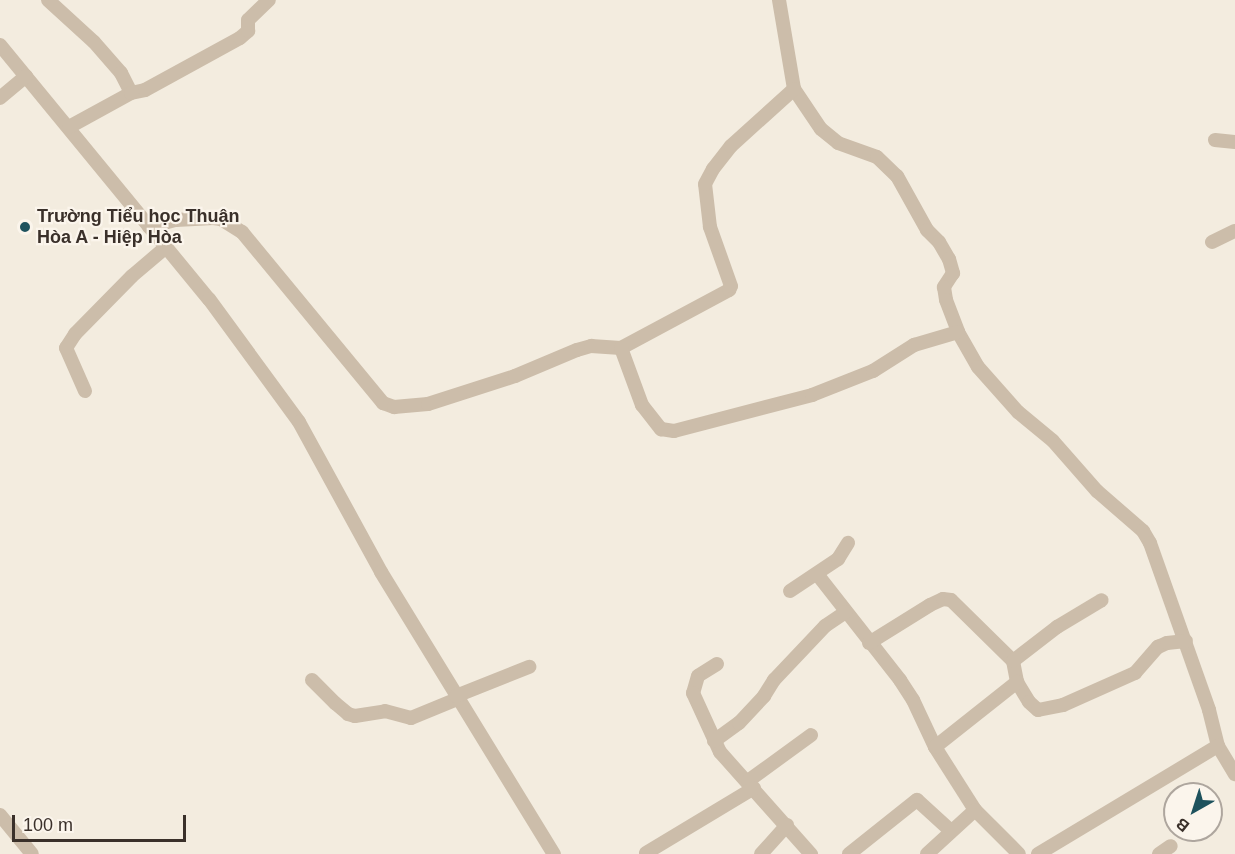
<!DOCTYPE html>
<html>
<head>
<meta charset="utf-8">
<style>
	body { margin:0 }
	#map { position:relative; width:1235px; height:854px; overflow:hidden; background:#f3ecdf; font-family:Helvetica,sans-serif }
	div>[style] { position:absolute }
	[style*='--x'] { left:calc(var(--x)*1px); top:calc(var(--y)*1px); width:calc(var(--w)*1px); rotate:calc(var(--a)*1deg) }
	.minor>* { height:14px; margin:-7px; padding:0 7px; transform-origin:7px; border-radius:7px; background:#ccbdaa }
	.dots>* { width:16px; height:16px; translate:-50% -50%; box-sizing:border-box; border:3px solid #fbf5ec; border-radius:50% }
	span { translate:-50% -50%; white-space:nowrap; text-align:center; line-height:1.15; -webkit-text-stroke:4.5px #fbf5ec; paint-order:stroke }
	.poi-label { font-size:18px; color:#3a302a; font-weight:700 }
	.left { translate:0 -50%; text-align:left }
	.north { position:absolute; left:1163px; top:782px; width:60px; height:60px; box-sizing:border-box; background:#fbf5ec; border:2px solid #aea69e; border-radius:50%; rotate:219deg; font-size:16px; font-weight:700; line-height:24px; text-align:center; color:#3a302a }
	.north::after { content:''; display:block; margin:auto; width:21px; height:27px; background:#1e525d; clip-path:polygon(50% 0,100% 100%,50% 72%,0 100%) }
	.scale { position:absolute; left:12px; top:815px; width:174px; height:27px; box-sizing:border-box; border:3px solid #3a302a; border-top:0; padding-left:8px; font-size:18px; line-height:21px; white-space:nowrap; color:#3a302a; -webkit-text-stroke:4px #fbf5ec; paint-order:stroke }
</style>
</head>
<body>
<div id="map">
	<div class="minor">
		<i style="--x:48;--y:0;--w:62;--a:42.4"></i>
		<i style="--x:94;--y:42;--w:41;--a:48.9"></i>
		<i style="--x:121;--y:73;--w:22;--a:63"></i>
		<i style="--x:779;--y:0;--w:90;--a:80.4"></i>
		<i style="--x:794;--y:89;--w:48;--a:56"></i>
		<i style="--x:821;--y:129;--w:22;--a:39"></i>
		<i style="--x:838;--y:143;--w:41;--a:19.7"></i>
		<i style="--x:877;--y:157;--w:28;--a:44"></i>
		<i style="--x:897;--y:176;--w:62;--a:60.9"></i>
		<i style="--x:927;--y:230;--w:17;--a:45"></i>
		<i style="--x:939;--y:242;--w:20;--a:60"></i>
		<i style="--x:949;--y:259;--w:15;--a:74"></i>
		<i style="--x:953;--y:273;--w:17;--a:123"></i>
		<i style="--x:944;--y:287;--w:13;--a:81"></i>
		<i style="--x:946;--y:300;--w:34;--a:69"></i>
		<i style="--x:958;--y:332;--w:40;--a:60.3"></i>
		<i style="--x:978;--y:367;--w:60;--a:48.4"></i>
		<i style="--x:1018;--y:412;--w:45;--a:39.6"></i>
		<i style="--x:1053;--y:441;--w:67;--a:48.7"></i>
		<i style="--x:1097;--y:491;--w:61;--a:41"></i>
		<i style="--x:1143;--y:531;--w:14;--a:60"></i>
		<i style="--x:1150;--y:543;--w:177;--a:70.5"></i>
		<i style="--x:1209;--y:710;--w:37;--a:76"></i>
		<i style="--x:1218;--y:746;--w:33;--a:59"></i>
		<i style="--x:0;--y:45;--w:329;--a:50.6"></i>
		<i style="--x:209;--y:299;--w:152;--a:53.8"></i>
		<i style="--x:299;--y:422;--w:171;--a:61.3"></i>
		<i style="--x:381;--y:572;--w:331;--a:58.5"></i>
		<i style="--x:0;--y:98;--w:34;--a:-40"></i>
		<i style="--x:69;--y:127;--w:71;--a:-28.7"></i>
		<i style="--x:131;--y:93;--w:14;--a:-12"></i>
		<i style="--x:145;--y:90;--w:108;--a:-28.7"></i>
		<i style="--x:240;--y:38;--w:11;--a:-41"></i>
		<i style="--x:248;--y:31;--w:11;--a:-90"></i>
		<i style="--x:248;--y:20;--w:29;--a:-44"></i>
		<i style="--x:1215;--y:140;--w:20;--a:6"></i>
		<i style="--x:149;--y:227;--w:28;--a:-15"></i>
		<i style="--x:176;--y:220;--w:37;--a:-3"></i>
		<i style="--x:213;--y:218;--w:8;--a:7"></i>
		<i style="--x:221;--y:219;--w:25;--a:32"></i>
		<i style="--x:242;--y:232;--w:222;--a:50.5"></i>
		<i style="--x:383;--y:403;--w:12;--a:20"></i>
		<i style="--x:394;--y:407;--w:34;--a:-5"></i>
		<i style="--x:428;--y:404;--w:91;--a:-17.8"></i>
		<i style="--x:515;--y:376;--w:67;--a:-22.8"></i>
		<i style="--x:577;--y:350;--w:15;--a:-16"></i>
		<i style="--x:591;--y:346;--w:30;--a:4"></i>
		<i style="--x:621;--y:348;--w:123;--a:-28.2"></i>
		<i style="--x:729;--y:290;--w:4;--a:-63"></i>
		<i style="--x:731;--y:286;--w:63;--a:-109.6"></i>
		<i style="--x:710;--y:227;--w:43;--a:-96.6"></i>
		<i style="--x:705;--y:184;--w:17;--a:-62"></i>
		<i style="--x:713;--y:169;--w:29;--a:-52"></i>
		<i style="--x:731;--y:146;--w:85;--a:-42.1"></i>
		<i style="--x:1212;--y:242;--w:25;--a:-26"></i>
		<i style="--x:621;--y:348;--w:61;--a:69.8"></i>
		<i style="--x:642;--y:405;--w:31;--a:52"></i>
		<i style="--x:661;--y:429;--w:13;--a:9"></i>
		<i style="--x:674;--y:431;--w:143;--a:-14.6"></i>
		<i style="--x:812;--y:395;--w:66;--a:-21.5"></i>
		<i style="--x:873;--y:371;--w:49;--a:-32.4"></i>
		<i style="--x:914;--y:345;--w:46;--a:-16.5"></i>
		<i style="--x:85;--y:391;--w:47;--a:-113.8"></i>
		<i style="--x:66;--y:348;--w:17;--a:-57"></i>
		<i style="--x:75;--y:334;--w:81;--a:-45.5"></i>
		<i style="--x:132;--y:276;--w:43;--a:-40.3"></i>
		<i style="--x:817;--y:574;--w:135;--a:51.9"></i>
		<i style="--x:900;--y:680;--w:24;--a:57"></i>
		<i style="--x:913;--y:700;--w:52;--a:64.9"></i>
		<i style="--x:935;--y:747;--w:75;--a:57.6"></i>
		<i style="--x:975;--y:810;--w:62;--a:45"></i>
		<i style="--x:790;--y:591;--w:58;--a:-33.7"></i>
		<i style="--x:838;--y:559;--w:19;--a:-58"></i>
		<i style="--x:869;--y:643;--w:72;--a:-31.9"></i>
		<i style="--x:930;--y:605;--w:14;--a:-25"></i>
		<i style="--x:943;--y:599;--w:8;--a:7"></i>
		<i style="--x:951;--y:600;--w:87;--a:44.5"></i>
		<i style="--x:1013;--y:661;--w:21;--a:79"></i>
		<i style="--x:1017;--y:682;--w:23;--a:59"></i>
		<i style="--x:1029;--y:702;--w:12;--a:42"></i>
		<i style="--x:1038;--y:710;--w:25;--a:-11"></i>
		<i style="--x:1063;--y:705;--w:79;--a:-24"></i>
		<i style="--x:1135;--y:673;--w:35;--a:-49"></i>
		<i style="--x:1158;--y:647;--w:10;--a:-24"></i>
		<i style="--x:1167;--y:643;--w:19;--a:-6"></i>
		<i style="--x:1013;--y:661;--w:56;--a:-37.7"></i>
		<i style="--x:1057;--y:627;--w:52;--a:-31"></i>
		<i style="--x:717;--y:664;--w:22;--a:148"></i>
		<i style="--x:698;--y:676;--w:18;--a:106"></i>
		<i style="--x:693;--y:693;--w:65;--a:65.4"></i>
		<i style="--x:720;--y:752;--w:137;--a:48.3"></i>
		<i style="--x:312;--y:680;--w:33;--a:45"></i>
		<i style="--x:335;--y:703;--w:17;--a:40"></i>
		<i style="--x:348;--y:714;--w:7;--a:16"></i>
		<i style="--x:355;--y:716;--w:30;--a:-9"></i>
		<i style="--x:385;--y:711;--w:27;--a:15"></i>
		<i style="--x:411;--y:718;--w:50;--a:-22.4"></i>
		<i style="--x:456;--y:696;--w:79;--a:-21.7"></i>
		<i style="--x:714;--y:741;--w:31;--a:-36"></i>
		<i style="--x:739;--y:723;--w:37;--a:-47"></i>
		<i style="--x:764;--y:696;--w:19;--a:-58"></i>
		<i style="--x:774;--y:680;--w:74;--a:-46.6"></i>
		<i style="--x:825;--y:626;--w:25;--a:-34"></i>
		<i style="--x:935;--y:747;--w:105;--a:-38.4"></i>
		<i style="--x:748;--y:781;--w:78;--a:-36.1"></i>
		<i style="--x:0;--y:815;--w:50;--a:50.6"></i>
		<i style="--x:646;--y:853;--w:126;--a:-31"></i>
		<i style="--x:761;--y:854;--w:39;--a:-48"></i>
		<i style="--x:849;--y:854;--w:87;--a:-38.5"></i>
		<i style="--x:917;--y:800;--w:46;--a:42.4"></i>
		<i style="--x:927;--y:854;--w:65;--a:-42.5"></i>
		<i style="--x:1038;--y:854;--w:210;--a:-31"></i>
		<i style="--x:1159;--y:854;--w:14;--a:-34"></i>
	</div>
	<div class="dots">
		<i style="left:25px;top:227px;background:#1e525d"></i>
	</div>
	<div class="poi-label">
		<span class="left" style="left:37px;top:227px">Trường Tiểu học Thuận<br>Hòa A - Hiệp Hòa</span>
	</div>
	<div class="north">B</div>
	<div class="scale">100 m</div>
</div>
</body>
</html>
